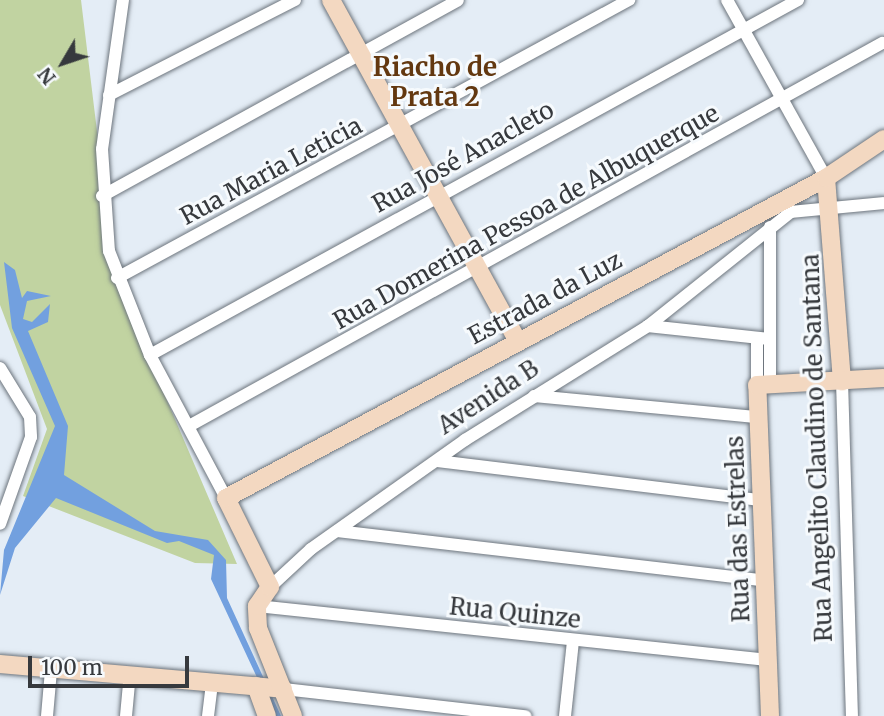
<!DOCTYPE html>
<html>
<head>
<meta charset="utf-8">
<style>
	body { margin:0 }
	#map { position:relative; width:884px; height:716px; overflow:hidden; background:#e4edf6; font-family:Merriweather,serif }
	div>[style] { position:absolute }
	[style*='--x'] { left:calc(var(--x)*1px); top:calc(var(--y)*1px); width:calc(var(--w)*1px); rotate:calc(var(--a)*1deg) }
	.green>* { inset:0; background:#c1d3a1 }
	.water>* { inset:0; background:#72a0df }
	.roads { filter:drop-shadow(0 0 2px #6d757d) drop-shadow(0 0 2px #6d757d) }
	.street>* { height:12px; margin:-6px; padding:0 6px; transform-origin:6px; border-radius:6px; background:#fff }
	.secondary>* { height:18px; margin:-9px; padding:0 9px; transform-origin:9px; border-radius:9px; background:#f3d8c1 }
	span { translate:-50% -50%; white-space:nowrap; text-align:center; line-height:1.15; -webkit-text-stroke:6px #f6fafd; paint-order:stroke }
	.street-label { font-size:24px; color:#36393d }
	.neighbourhood-label { font-size:26px; color:#633810; font-weight:700 }
	.north { position:absolute; left:28px; top:28px; width:70px; height:70px; -webkit-text-stroke:5px #f6fafd; paint-order:stroke; rotate:231deg; font-size:19px; font-weight:700; line-height:28px; text-align:center; color:#36393d }
	.north::after { content:''; display:block; margin:auto; width:24px; height:32px; background:#36393d; clip-path:polygon(50% 0,100% 100%,50% 72%,0 100%) }
	.scale { position:absolute; left:28px; top:656px; width:161px; height:32px; box-sizing:border-box; border:4px solid #36393d; border-top:0; padding-left:9px; font-size:21px; line-height:24px; white-space:nowrap; color:#36393d; -webkit-text-stroke:5px #f6fafd; paint-order:stroke }
</style>
</head>
<body>
<div id="map">
	<div class="green">
		<i style="clip-path:polygon(0 0,81px 0,115px 279px,237px 564px,195px 563px,23px 496px,47px 429px,0 305px)"></i>
	</div>
	<div class="water">
		<i style="clip-path:polygon(4px 262px,15px 270px,22px 298px,27px 291px,51px 296px,27px 301px,23px 319px,32px 322px,50px 304px,48px 322px,28px 331px,68px 426px,64px 475px,155px 531px,208px 540px,226px 560px,227px 598px,281px 716px,275px 716px,211px 579px,214px 555px,179px 541px,167px 543px,56px 498px,15px 548px,0 595px,4px 550px,55px 426px,12px 328px)"></i>
	</div>
	<div class="roads">
		<div class="street">
			<i style="--x:123;--y:0;--w:150;--a:98"></i>
			<i style="--x:102;--y:149;--w:102;--a:86.1"></i>
			<i style="--x:109;--y:251;--w:112;--a:68.5"></i>
			<i style="--x:150;--y:355;--w:162;--a:62"></i>
			<i style="--x:727;--y:0;--w:204;--a:60.9"></i>
			<i style="--x:109;--y:95;--w:209;--a:-27.1"></i>
			<i style="--x:102;--y:196;--w:406;--a:-28.8"></i>
			<i style="--x:770;--y:227;--w:157;--a:90"></i>
			<i style="--x:117;--y:278;--w:583;--a:-28.5"></i>
			<i style="--x:648;--y:326;--w:122;--a:6.1"></i>
			<i style="--x:757;--y:339;--w:46;--a:90"></i>
			<i style="--x:150;--y:355;--w:739;--a:-28.72"></i>
			<i style="--x:0;--y:368;--w:57;--a:58.5"></i>
			<i style="--x:30;--y:417;--w:20;--a:87"></i>
			<i style="--x:31;--y:437;--w:92;--a:109.6"></i>
			<i style="--x:842;--y:381;--w:335;--a:88.3"></i>
			<i style="--x:534;--y:396;--w:225;--a:5.4"></i>
			<i style="--x:189;--y:426;--w:792;--a:-28.93"></i>
			<i style="--x:437;--y:461;--w:326;--a:6.9"></i>
			<i style="--x:337;--y:531;--w:432;--a:6.6"></i>
			<i style="--x:270;--y:587;--w:56;--a:-42.8"></i>
			<i style="--x:311;--y:549;--w:189;--a:-35.3"></i>
			<i style="--x:465;--y:440;--w:216;--a:-31.9"></i>
			<i style="--x:648;--y:326;--w:183;--a:-38.6"></i>
			<i style="--x:791;--y:212;--w:93;--a:-5.5"></i>
			<i style="--x:257;--y:606;--w:514;--a:6.03"></i>
			<i style="--x:283;--y:689;--w:244;--a:6.4"></i>
			<i style="--x:47;--y:716;--w:46;--a:-85"></i>
			<i style="--x:126;--y:716;--w:43;--a:-84.7"></i>
			<i style="--x:208;--y:716;--w:35;--a:-83"></i>
			<i style="--x:565;--y:716;--w:75;--a:-83.9"></i>
		</div>
		<div class="secondary">
			<i style="--x:331;--y:0;--w:388;--a:61.3"></i>
			<i style="--x:826;--y:178;--w:204;--a:85.5"></i>
			<i style="--x:0;--y:664;--w:284;--a:5"></i>
			<i style="--x:256;--y:686;--w:32;--a:70"></i>
			<i style="--x:293;--y:716;--w:95;--a:-111.7"></i>
			<i style="--x:258;--y:628;--w:22;--a:-93"></i>
			<i style="--x:257;--y:606;--w:23;--a:-56"></i>
			<i style="--x:270;--y:587;--w:99;--a:-116.3"></i>
			<i style="--x:226;--y:498;--w:680;--a:-28.07"></i>
			<i style="--x:826;--y:178;--w:70;--a:-33.9"></i>
			<i style="--x:770;--y:716;--w:331;--a:-92.2"></i>
			<i style="--x:757;--y:385;--w:127;--a:-3.2"></i>
		</div>
	</div>
	<div class="street-label">
		<span style="left:463px;top:157px;rotate:-29deg">Rua José Anacleto</span>
		<span style="left:271px;top:171px;rotate:-28deg">Rua Maria Leticia</span>
		<span style="left:526px;top:217px;rotate:-29deg">Rua Domerina Pessoa de Albuquerque</span>
		<span style="left:545px;top:298px;rotate:-28deg">Estrada da Luz</span>
		<span style="left:488px;top:397px;rotate:-33deg">Avenida B</span>
		<span style="left:817px;top:448px;rotate:-92deg">Rua Angelito Claudino de Santana</span>
		<span style="left:738px;top:529px;rotate:-92deg">Rua das Estrelas</span>
		<span style="left:515px;top:613px;rotate:6deg">Rua Quinze</span>
	</div>
	<div class="neighbourhood-label">
		<span style="left:435px;top:82px">Riacho de<br>Prata 2</span>
	</div>
	<div class="north">N</div>
	<div class="scale">100 m</div>
</div>
</body>
</html>
